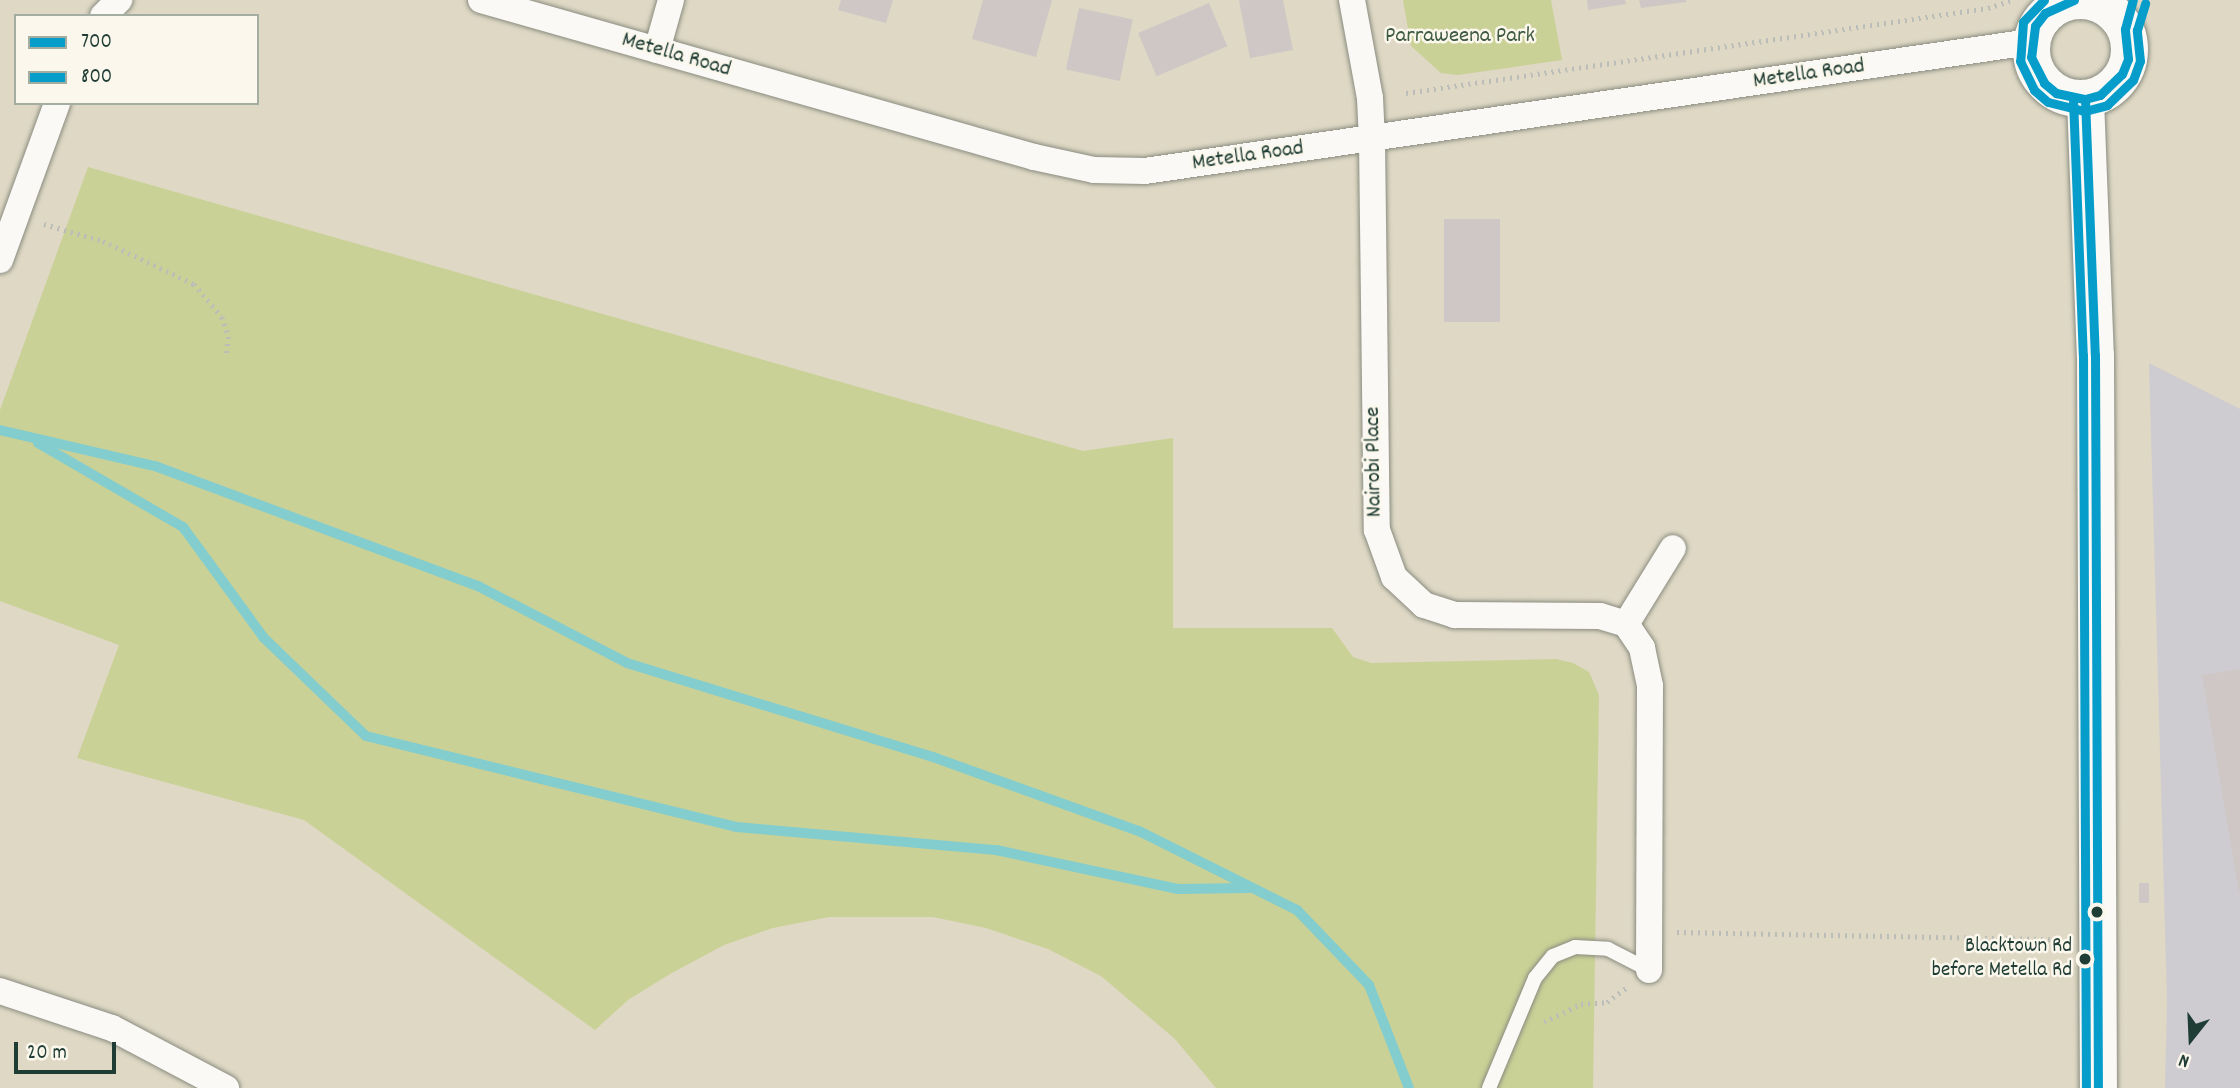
<!DOCTYPE html>
<html>
<head>
<meta charset="utf-8">
<style>
	body { margin:0 }
	#map { position:relative; width:2240px; height:1088px; overflow:hidden; background:#ded8c4; font-family:Dekko,sans-serif }
	div>[style] { position:absolute }
	[style*='--x'] { left:calc(var(--x)*1px); top:calc(var(--y)*1px); width:calc(var(--w)*1px); rotate:calc(var(--a)*1deg) }
	.industrial>* { inset:0; background:#cfccd1 }
	.green>* { inset:0; background:#cad196 }
	.stream>* { height:10px; margin:-5px; padding:0 5px; transform-origin:5px; border-radius:5px; background:#83cdcf }
	.building>* { inset:0; background:#cec7c6; transform-origin:0 0 }
	.path>* { height:4.5px; margin-top:-2.25px; transform-origin:0; background:repeating-linear-gradient(90deg,#babdb8 0 2px,transparent 0 7px) }
	.roads { filter:drop-shadow(0 0 2px #8a8c80) drop-shadow(0 0 2px #8a8c80) }
	.service>* { height:14px; margin:-7px; padding:0 7px; transform-origin:7px; border-radius:7px; background:#faf9f6 }
	.minor>* { height:26px; margin:-13px; padding:0 13px; transform-origin:13px; border-radius:13px; background:#faf9f6 }
	.secondary>* { height:37px; margin:-18.5px; padding:0 18.5px; transform-origin:18.5px; border-radius:18.5px; background:#faf9f6 }
	.secondary>.ring { margin:-18.5px; padding:0; box-sizing:content-box; background:none; border:37px solid #faf9f6; border-radius:50% }
	.bus-1>* { height:9px; margin:-4.5px; padding:0 4.5px; transform-origin:4.5px; border-radius:4.5px; background:#069dca }
	.bus-2>* { height:9px; margin:-4.5px; padding:0 4.5px; transform-origin:4.5px; border-radius:4.5px; background:#069dca }
	.dots>* { width:19px; height:19px; translate:-50% -50%; box-sizing:border-box; border:4px solid #fbf7ec; border-radius:50% }
	span { translate:-50% -50%; white-space:nowrap; text-align:center; line-height:1.15; -webkit-text-stroke:5px #fbf7ec; paint-order:stroke }
	.bus-label { font-size:21px; color:#1f3d34 }
	.right { translate:-100% -50%; text-align:right }
	.park-label { font-size:23px; color:#3e5a40 }
	.street-label { font-size:23px; color:#1f3d34 }
	.legend { position:absolute; left:14px; top:14px; width:245px; height:91px; box-sizing:border-box; background:#fbf7ec; border:2px solid #a3ada2; margin:0; padding:9px 12px; list-style:none; font-size:21px; color:#1f3d34 }
	.legend li { display:flex; align-items:center; gap:14px; height:35px }
	.legend b { width:35px; border:2px solid #a3ada2 }
	.north { position:absolute; left:2156px; top:1004px; width:70px; height:70px; -webkit-text-stroke:5px #fbf7ec; paint-order:stroke; rotate:198deg; font-size:19px; font-weight:700; line-height:28px; text-align:center; color:#1f3d34 }
	.north::after { content:''; display:block; margin:auto; width:24px; height:32px; background:#1f3d34; clip-path:polygon(50% 0,100% 100%,50% 72%,0 100%) }
	.scale { position:absolute; left:14px; top:1042px; width:102px; height:32px; box-sizing:border-box; border:4px solid #1f3d34; border-top:0; padding-left:9px; font-size:21px; line-height:24px; white-space:nowrap; color:#1f3d34; -webkit-text-stroke:5px #fbf7ec; paint-order:stroke }
</style>
</head>
<body>
<div id="map">
	<div class="industrial">
		<i style="clip-path:polygon(2149px 363px,2240px 409px,2240px 1088px,2165px 1088px,2167px 1001px)"></i>
	</div>
	<div class="green">
		<i style="clip-path:polygon(1403px 0,1551px 0,1562px 60px,1458px 75px,1441px 73px,1411px 46px)"></i>
		<i style="clip-path:polygon(88px 167px,1083px 451px,1173px 438px,1173px 628px,1332px 628px,1353px 657px,1371px 663px,1556px 659px,1573px 663px,1589px 672px,1599px 695px,1593px 1088px,1216px 1088px,1175px 1039px,1101px 976px,1048px 949px,986px 928px,933px 917px,829px 917px,773px 928px,724px 945px,670px 974px,628px 1000px,595px 1030px,304px 820px,77px 758px,119px 645px,0 601px,0 410px)"></i>
	</div>
	<div class="stream">
		<i style="--x:0;--y:430;--w:159;--a:13.1"></i>
		<i style="--x:155;--y:466;--w:345;--a:20.4"></i>
		<i style="--x:478;--y:586;--w:168;--a:27.3"></i>
		<i style="--x:627;--y:663;--w:320;--a:17.1"></i>
		<i style="--x:933;--y:757;--w:219;--a:19.8"></i>
		<i style="--x:1139;--y:831;--w:177;--a:26.6"></i>
		<i style="--x:1297;--y:910;--w:104;--a:46.2"></i>
		<i style="--x:1369;--y:985;--w:110;--a:68.8"></i>
		<i style="--x:38;--y:443;--w:168;--a:30.1"></i>
		<i style="--x:183;--y:527;--w:137;--a:53.9"></i>
		<i style="--x:264;--y:638;--w:141;--a:43.9"></i>
		<i style="--x:366;--y:736;--w:382;--a:13.8"></i>
		<i style="--x:737;--y:827;--w:260;--a:5.1"></i>
		<i style="--x:996;--y:850;--w:186;--a:12.1"></i>
		<i style="--x:1178;--y:889;--w:71;--a:-0.8"></i>
	</div>
	<div class="building">
		<i style="clip-path:polygon(841px 0,893px 0,886px 23px,838px 10px)"></i>
		<i style="clip-path:polygon(983px 0,1052px 0,1036px 57px,972px 39px)"></i>
		<i style="clip-path:polygon(1239px 0,1283px 0,1293px 50px,1250px 58px)"></i>
		<i style="clip-path:polygon(1587px 0,1625px 0,1626px 4px,1588px 10px)"></i>
		<i style="clip-path:polygon(1639px 0,1686px 0,1686px 2px,1641px 8px)"></i>
		<i style="left:1209px;top:3px;width:47px;height:77px;rotate:67deg"></i>
		<i style="left:1079px;top:8px;width:55px;height:63px;rotate:12deg"></i>
		<i style="left:1444px;top:219px;width:56px;height:103px"></i>
		<i style="clip-path:polygon(2240px 669px,2240px 893px,2239px 893px,2202px 675px)"></i>
		<i style="left:2139px;top:883px;width:10px;height:20px"></i>
	</div>
	<div class="path">
		<i style="--x:1406;--y:93;--w:588;--a:-8.31"></i>
		<i style="--x:1988;--y:8;--w:26;--a:-18"></i>
		<i style="--x:44;--y:224;--w:61;--a:16.1"></i>
		<i style="--x:103;--y:241;--w:101;--a:25.3"></i>
		<i style="--x:194;--y:284;--w:43;--a:49.7"></i>
		<i style="--x:222;--y:317;--w:21;--a:71"></i>
		<i style="--x:229;--y:337;--w:21;--a:98"></i>
		<i style="--x:1677;--y:932;--w:374;--a:1.1"></i>
		<i style="--x:1544;--y:1022;--w:41;--a:-25.9"></i>
		<i style="--x:1581;--y:1004;--w:26;--a:-4"></i>
		<i style="--x:1607;--y:1002;--w:25;--a:-37"></i>
	</div>
	<div class="roads">
		<div class="service">
			<i style="--x:1489;--y:1088;--w:119;--a:-67.3"></i>
			<i style="--x:1535;--y:978;--w:28;--a:-51"></i>
			<i style="--x:1553;--y:956;--w:24;--a:-22"></i>
			<i style="--x:1575;--y:947;--w:33;--a:3"></i>
			<i style="--x:1608;--y:949;--w:46;--a:27.1"></i>
		</div>
		<div class="minor">
			<i style="--x:481;--y:0;--w:575;--a:15.85"></i>
			<i style="--x:1034;--y:157;--w:61;--a:12.2"></i>
			<i style="--x:1094;--y:170;--w:51;--a:1.1"></i>
			<i style="--x:1145;--y:171;--w:894;--a:-8.29"></i>
			<i style="--x:1352;--y:0;--w:100;--a:79.6"></i>
			<i style="--x:1370;--y:98;--w:42;--a:87.3"></i>
			<i style="--x:1372;--y:140;--w:390;--a:89.3"></i>
			<i style="--x:1377;--y:530;--w:50;--a:70.1"></i>
			<i style="--x:1394;--y:577;--w:41;--a:43"></i>
			<i style="--x:1424;--y:605;--w:33;--a:18"></i>
			<i style="--x:1455;--y:615;--w:145;--a:0.4"></i>
			<i style="--x:1600;--y:616;--w:27;--a:17"></i>
			<i style="--x:1626;--y:624;--w:29;--a:56"></i>
			<i style="--x:1642;--y:648;--w:39;--a:78"></i>
			<i style="--x:1650;--y:686;--w:284;--a:90.2"></i>
			<i style="--x:103;--y:16;--w:23;--a:-45"></i>
			<i style="--x:657;--y:50;--w:52;--a:-74.4"></i>
			<i style="--x:0;--y:260;--w:167;--a:-70"></i>
			<i style="--x:1626;--y:624;--w:89;--a:-58.3"></i>
			<i style="--x:0;--y:991;--w:118;--a:18.3"></i>
			<i style="--x:112;--y:1028;--w:129;--a:27.8"></i>
		</div>
		<div class="secondary">
			<i class="ring" style="left:2031px;top:0;width:61px;height:61px"></i>
			<i style="--x:2085;--y:99;--w:256;--a:87.8"></i>
			<i style="--x:2095;--y:355;--w:733;--a:89.77"></i>
		</div>
	</div>
	<div class="bus-1">
		<i style="--x:2074;--y:0;--w:32;--a:156"></i>
		<i style="--x:2045;--y:13;--w:16;--a:128"></i>
		<i style="--x:2035;--y:26;--w:31;--a:97"></i>
		<i style="--x:2031;--y:57;--w:29;--a:63"></i>
		<i style="--x:2044;--y:83;--w:16;--a:40"></i>
		<i style="--x:2056;--y:93;--w:30;--a:12"></i>
		<i style="--x:2085;--y:99;--w:16;--a:-15"></i>
		<i style="--x:2100;--y:95;--w:30;--a:-44"></i>
		<i style="--x:2122;--y:74;--w:16;--a:-68"></i>
		<i style="--x:2128;--y:59;--w:30;--a:-96"></i>
		<i style="--x:2125;--y:29;--w:30;--a:-75"></i>
		<i style="--x:2085;--y:99;--w:256;--a:87.8"></i>
		<i style="--x:2095;--y:355;--w:733;--a:89.77"></i>
	</div>
	<div class="bus-2">
		<i style="--x:2044;--y:0;--w:30;--a:134"></i>
		<i style="--x:2023;--y:22;--w:39;--a:94"></i>
		<i style="--x:2020;--y:61;--w:32;--a:64"></i>
		<i style="--x:2034;--y:90;--w:18;--a:41"></i>
		<i style="--x:2048;--y:102;--w:38;--a:14"></i>
		<i style="--x:2085;--y:111;--w:23;--a:-15"></i>
		<i style="--x:2107;--y:105;--w:36;--a:-44"></i>
		<i style="--x:2133;--y:80;--w:20;--a:-70"></i>
		<i style="--x:2140;--y:61;--w:31;--a:-96"></i>
		<i style="--x:2137;--y:30;--w:28;--a:-73"></i>
		<i style="--x:2073;--y:99;--w:256;--a:87.8"></i>
		<i style="--x:2083;--y:355;--w:733;--a:89.77"></i>
	</div>
	<div class="dots">
		<i style="left:2097px;top:912px;background:#1f3d34"></i>
		<i style="left:2085px;top:959px;background:#1f3d34"></i>
	</div>
	<div class="bus-label">
		<span class="right" style="left:2072px;top:959px">Blacktown Rd<br>before Metella Rd</span>
	</div>
	<div class="park-label">
		<span style="left:1460px;top:37px">Parraweena Park</span>
	</div>
	<div class="street-label">
		<span style="left:676px;top:56px;rotate:16deg">Metella Road</span>
		<span style="left:1809px;top:75px;rotate:-8deg">Metella Road</span>
		<span style="left:1248px;top:157px;rotate:-8deg">Metella Road</span>
		<span style="left:1375px;top:462px;rotate:-91deg">Nairobi Place</span>
	</div>
	<ul class="legend">
	<li><b style="height:9px;background:#069dca"></b>700</li>
	<li><b style="height:9px;background:#069dca"></b>800</li>
	</ul>
	<div class="north">N</div>
	<div class="scale">20 m</div>
</div>
</body>
</html>
